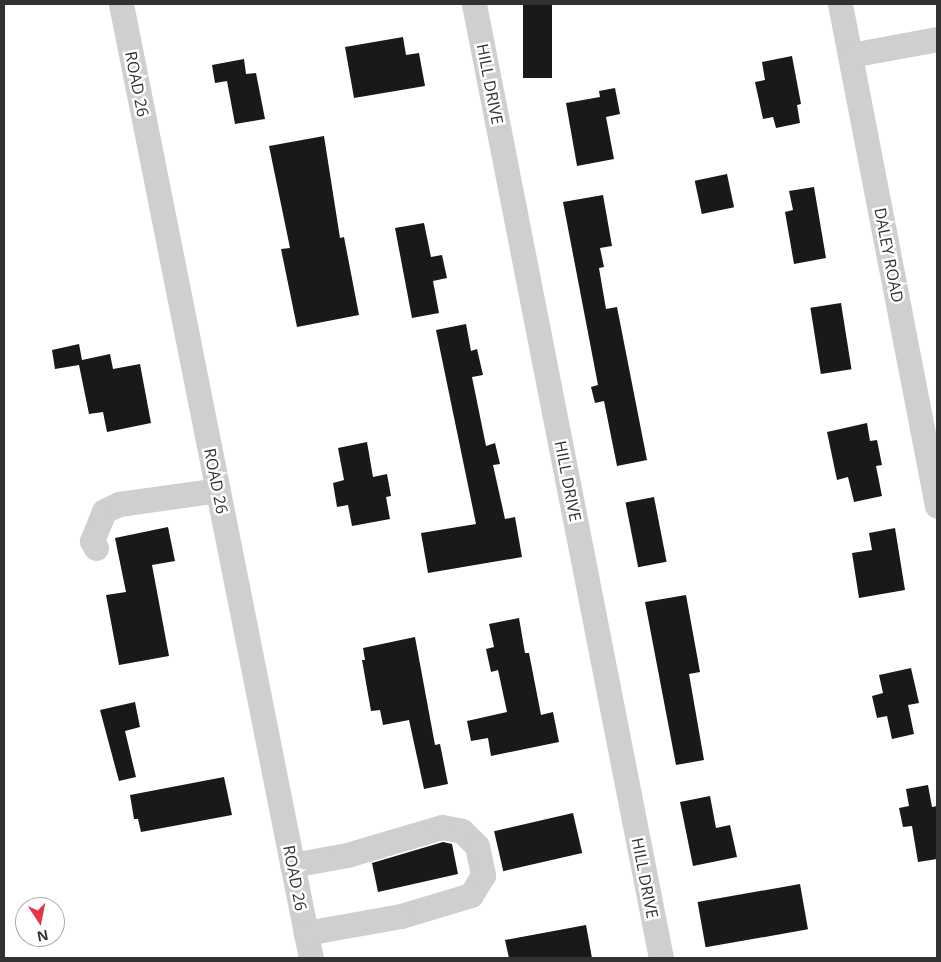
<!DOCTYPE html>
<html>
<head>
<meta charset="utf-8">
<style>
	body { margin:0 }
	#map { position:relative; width:941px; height:962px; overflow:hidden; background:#fff; font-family:"Open Sans",sans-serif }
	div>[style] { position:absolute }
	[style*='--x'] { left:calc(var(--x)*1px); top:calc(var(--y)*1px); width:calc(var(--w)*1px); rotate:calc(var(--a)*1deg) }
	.building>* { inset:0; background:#191919; transform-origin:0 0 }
	.minor>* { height:25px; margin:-12.5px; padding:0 12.5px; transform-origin:12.5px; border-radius:12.5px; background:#cfcfcf }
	span { translate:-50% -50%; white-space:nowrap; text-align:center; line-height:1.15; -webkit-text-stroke:5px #fff; paint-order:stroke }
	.street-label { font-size:16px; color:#323232 }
	.frame { position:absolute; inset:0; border:5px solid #323232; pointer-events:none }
	.north { position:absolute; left:15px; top:897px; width:50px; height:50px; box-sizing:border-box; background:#fff; border:1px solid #adadad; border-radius:50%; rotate:169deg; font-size:14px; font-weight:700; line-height:20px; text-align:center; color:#323232 }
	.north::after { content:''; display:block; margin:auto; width:18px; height:22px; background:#e8344b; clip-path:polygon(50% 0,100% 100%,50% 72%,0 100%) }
</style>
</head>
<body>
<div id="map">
	<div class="building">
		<i style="left:523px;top:4px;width:29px;height:74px"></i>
		<i style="clip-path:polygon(403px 37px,406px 55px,419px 53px,425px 86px,354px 98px,345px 47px)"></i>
		<i style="clip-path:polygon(792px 56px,801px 104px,797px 105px,800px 123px,776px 128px,773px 117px,763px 119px,755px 82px,765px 80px,762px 62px)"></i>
		<i style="clip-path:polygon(244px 59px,246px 74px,256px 73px,265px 119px,235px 124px,227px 81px,215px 83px,212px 65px)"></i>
		<i style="clip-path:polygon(615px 88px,620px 114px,606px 117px,614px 159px,577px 166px,566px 103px,600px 97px,599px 91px)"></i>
		<i style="clip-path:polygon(324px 136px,340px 238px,344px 237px,359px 315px,297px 327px,281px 249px,290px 248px,269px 146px)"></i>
		<i style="left:727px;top:174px;width:34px;height:33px;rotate:78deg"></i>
		<i style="clip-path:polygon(814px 187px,826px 258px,794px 264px,785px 212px,793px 210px,789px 191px)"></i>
		<i style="clip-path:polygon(603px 195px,612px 246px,600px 248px,604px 267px,599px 268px,606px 309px,617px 307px,647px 460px,617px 466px,604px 401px,595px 403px,591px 387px,598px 385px,563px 202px)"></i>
		<i style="clip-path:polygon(424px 223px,431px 257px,442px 255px,447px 278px,433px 281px,439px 313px,412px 318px,395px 228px)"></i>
		<i style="left:841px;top:303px;width:67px;height:31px;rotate:81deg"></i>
		<i style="clip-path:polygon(466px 324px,471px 351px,477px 349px,483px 375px,472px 377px,486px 446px,495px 443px,500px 464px,493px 465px,505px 519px,515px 517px,522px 557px,428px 573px,421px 533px,476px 524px,436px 330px)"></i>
		<i style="clip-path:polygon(79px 344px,82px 360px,110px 354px,113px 369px,140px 364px,151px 423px,107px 432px,103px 412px,89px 414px,79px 365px,55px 369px,52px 350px)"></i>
		<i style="clip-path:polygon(867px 423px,870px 441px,877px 440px,882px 465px,876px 466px,882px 496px,854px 502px,848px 477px,837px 480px,827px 432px)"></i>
		<i style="clip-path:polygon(367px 442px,373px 477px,387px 474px,391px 496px,386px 497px,390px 519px,352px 526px,348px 505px,337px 507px,333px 483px,344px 480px,338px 448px)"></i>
		<i style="left:654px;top:497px;width:66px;height:29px;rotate:79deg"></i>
		<i style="clip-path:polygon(168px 527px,175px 561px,152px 565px,169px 656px,119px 665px,106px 595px,126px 592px,115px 538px)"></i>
		<i style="clip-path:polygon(895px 528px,905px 590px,859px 598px,852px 553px,872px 550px,869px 533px)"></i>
		<i style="clip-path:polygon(686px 595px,700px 672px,689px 674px,704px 760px,676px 765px,645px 602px)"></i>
		<i style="clip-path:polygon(519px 618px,525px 653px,529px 653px,541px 715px,553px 712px,559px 742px,491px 756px,488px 738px,471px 741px,467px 721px,507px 712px,498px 670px,491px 672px,486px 649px,494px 647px,489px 624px)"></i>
		<i style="clip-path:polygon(415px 637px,435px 745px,440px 744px,448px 784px,424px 789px,409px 720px,383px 725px,380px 710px,371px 711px,362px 660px,365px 660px,363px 648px)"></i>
		<i style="clip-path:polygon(911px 668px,919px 703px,908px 705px,914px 734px,892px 739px,887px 716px,877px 718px,872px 696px,883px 693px,879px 675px)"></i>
		<i style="clip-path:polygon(135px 702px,140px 727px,125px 731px,136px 777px,119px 781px,100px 710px)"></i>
		<i style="clip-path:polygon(224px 777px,232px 815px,141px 832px,138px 819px,134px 819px,130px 795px)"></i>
		<i style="clip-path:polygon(928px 785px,932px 807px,937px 806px,937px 859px,918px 862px,912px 826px,903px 827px,899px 808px,909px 806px,906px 789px)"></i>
		<i style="clip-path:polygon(710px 796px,716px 828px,730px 825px,737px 857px,693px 866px,680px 802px)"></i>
		<i style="left:573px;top:813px;width:41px;height:81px;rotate:77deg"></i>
		<i style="clip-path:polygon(443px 842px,452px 844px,458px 874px,378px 892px,372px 863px)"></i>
		<i style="left:800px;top:884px;width:46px;height:104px;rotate:80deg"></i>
		<i style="clip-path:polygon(586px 925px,592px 958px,509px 958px,505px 940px)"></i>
	</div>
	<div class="minor">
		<i style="--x:121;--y:4;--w:973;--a:78.74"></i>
		<i style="--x:474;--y:4;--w:972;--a:78.91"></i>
		<i style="--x:840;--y:4;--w:511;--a:79.06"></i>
		<i style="--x:851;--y:55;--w:87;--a:-10.5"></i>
		<i style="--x:96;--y:548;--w:8;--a:-120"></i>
		<i style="--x:92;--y:541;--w:32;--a:-68"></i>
		<i style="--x:104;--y:511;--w:17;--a:-25"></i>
		<i style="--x:119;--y:504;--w:100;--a:-8"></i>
		<i style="--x:292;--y:865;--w:56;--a:-10.3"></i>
		<i style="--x:347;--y:855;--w:99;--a:-16.4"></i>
		<i style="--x:442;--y:827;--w:20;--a:11"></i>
		<i style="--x:462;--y:831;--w:21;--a:45"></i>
		<i style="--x:477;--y:846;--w:30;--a:78"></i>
		<i style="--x:483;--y:875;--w:23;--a:121"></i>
		<i style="--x:471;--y:895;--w:73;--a:163.3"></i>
		<i style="--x:401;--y:916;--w:97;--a:169.9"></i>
	</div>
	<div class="street-label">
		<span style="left:137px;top:84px;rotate:79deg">ROAD 26</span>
		<span style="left:490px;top:84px;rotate:79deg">HILL DRIVE</span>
		<span style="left:889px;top:255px;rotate:79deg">DALEY ROAD</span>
		<span style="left:216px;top:481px;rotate:79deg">ROAD 26</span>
		<span style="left:568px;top:481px;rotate:79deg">HILL DRIVE</span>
		<span style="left:295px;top:878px;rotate:79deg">ROAD 26</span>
		<span style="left:645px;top:878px;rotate:79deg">HILL DRIVE</span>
	</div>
	<div class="frame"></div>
	<div class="north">N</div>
</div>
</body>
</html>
